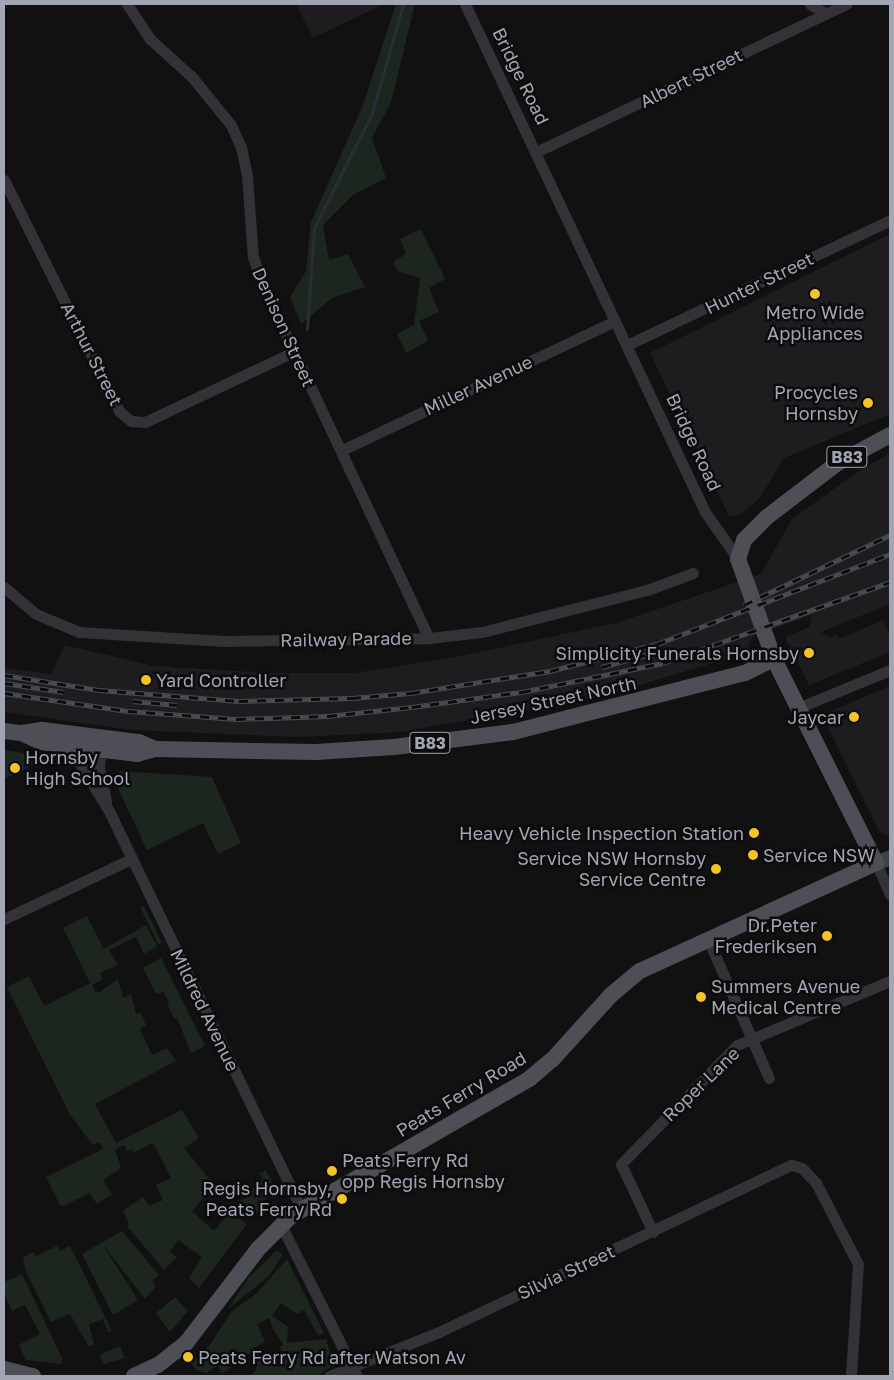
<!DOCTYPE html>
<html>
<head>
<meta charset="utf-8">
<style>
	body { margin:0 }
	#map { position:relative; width:894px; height:1380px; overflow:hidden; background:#111112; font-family:"Golos Text",sans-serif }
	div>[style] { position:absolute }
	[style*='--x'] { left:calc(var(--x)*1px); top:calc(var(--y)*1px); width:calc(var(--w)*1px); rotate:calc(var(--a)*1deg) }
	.built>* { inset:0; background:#1d1d1f }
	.green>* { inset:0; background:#1d251f; transform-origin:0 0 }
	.stream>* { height:3px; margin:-1.5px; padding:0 1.5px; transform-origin:1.5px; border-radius:1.5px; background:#272e36 }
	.street>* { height:11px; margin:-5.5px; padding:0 5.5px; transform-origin:5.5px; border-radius:5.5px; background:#323237 }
	.secondary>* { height:15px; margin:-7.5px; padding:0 7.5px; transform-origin:7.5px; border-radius:7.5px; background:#404147 }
	.primary>* { height:16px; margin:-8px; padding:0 8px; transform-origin:8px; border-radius:8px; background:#4e4f56 }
	.rail>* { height:5px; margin-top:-2.5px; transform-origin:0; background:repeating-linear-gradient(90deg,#0c0c0d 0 9px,#4b4c52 0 18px); box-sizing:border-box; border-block:1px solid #4b4c52 }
	.dots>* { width:14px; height:14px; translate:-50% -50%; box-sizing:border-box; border:2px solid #0c0c0d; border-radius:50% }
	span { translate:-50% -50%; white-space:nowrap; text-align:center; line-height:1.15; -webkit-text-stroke:5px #0c0c0d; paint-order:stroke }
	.shield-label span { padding:1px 4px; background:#0c0c0d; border:1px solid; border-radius:4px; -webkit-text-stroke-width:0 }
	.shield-label { font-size:16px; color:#a2a5b3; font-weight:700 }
	.street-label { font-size:18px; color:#a2a5b3 }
	.poi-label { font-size:18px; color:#a2a5b3 }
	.right { translate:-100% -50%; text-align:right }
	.left { translate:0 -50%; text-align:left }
	.frame { position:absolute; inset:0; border:5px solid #a2a5b3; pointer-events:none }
</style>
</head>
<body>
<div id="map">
	<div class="built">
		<i style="clip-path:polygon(296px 4px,384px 4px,313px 38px)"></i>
		<i style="clip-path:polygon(890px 234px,890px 414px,784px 458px,759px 499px,737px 516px,729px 516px,650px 353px)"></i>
		<i style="clip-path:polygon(890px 453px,890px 604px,821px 632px,830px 638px,837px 635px,839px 639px,883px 620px,890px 636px,890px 652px,809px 685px,785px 637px,809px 627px,812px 615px,752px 637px,746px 653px,600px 697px,401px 732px,298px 737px,131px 730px,4px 712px,4px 668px,52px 674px,64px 645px,154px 666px,270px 673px,355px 673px,460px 656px,616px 623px,761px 574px,792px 519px,859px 471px)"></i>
		<i style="clip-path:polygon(890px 686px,890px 837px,879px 831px,822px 715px)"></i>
	</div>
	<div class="green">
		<i style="clip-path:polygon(396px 4px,415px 4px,391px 102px,372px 138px,386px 178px,353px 195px,323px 225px,329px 260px,348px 254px,365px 287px,332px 298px,301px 324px,290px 297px,306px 271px,311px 222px,363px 105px)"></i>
		<i style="clip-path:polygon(421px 229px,445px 279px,429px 288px,439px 312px,419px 321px,428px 341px,406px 353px,397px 334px,414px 325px,420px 278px,397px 271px,393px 262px,406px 254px,400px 239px)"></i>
		<i style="clip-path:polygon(4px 750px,50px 757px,4px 779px)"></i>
		<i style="clip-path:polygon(119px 771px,212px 777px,241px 843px,218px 854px,203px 823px,147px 850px,114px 780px)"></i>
		<i style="left:144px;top:906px;width:41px;height:4px;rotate:64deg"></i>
		<i style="clip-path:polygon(87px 916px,104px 949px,146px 925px,157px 946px,144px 954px,136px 937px,109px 950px,118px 965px,100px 973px,103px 979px,92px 985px,95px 992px,100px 992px,118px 979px,123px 998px,131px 994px,136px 1014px,140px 1012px,146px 1025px,140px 1029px,152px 1055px,167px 1048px,176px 1061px,95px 1104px,116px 1143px,182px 1110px,199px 1138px,184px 1148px,210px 1180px,201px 1190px,206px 1195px,192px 1211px,214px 1231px,229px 1213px,247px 1224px,199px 1288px,189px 1278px,202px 1257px,178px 1240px,170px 1252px,177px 1257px,164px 1270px,127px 1226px,129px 1224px,123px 1211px,143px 1197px,149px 1206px,163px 1200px,156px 1185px,171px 1178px,153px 1143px,133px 1153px,132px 1149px,127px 1151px,124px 1145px,115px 1150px,121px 1168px,103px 1180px,112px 1194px,97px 1204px,90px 1193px,61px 1207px,46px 1177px,103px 1149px,99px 1142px,93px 1145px,70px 1115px,7px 987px,29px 976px,44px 1006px,90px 983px,63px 928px)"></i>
		<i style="clip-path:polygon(161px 958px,205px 1046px,191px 1053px,177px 1018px,174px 1019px,167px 1004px,169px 1002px,164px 992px,156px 994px,143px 968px)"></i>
		<i style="clip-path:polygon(266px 1170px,274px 1187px,253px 1218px,236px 1202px,253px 1195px,251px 1191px,263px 1178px,259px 1174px)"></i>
		<i style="clip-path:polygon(122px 1231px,159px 1275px,152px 1281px,156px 1286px,145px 1299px,103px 1245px,138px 1300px,113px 1315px,82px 1254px)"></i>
		<i style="clip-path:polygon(57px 1246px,60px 1251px,70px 1246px,112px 1331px,108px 1332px,103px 1319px,89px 1324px,94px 1344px,89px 1347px,70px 1314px,51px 1322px,26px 1272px,23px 1257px,33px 1252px,36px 1256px)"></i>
		<i style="clip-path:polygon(276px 1251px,283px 1254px,269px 1276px,228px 1309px,249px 1277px)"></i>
		<i style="clip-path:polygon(evenodd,287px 1259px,324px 1333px,318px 1335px,304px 1310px,297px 1314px,281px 1303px,272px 1316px,288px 1327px,287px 1343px,326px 1339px,332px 1359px,330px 1367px,318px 1376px,250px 1376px,257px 1369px,250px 1353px,229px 1364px,231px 1368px,222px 1373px,218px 1366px,206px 1373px,197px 1370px,191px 1364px,209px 1346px,232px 1311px,256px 1294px,287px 1259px,270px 1318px,272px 1328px,284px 1345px,280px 1347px,282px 1351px,270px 1357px,272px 1362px,265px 1365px,253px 1348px,265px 1342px,257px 1324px,270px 1318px)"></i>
		<i style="clip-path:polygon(22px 1274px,62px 1358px,62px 1364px,26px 1360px,19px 1345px,40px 1334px,25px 1305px,12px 1311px,4px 1293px,4px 1282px)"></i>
		<i style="clip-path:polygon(175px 1297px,188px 1311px,170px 1332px,156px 1313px)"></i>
		<i style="clip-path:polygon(120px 1346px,125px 1358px,104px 1364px,99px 1355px)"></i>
	</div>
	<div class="stream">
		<i style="--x:307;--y:329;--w:101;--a:-86"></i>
		<i style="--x:314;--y:228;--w:129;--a:-63.2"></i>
		<i style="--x:372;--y:113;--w:113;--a:-74.1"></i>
	</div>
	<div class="street">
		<i style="--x:127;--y:4;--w:42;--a:56.7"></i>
		<i style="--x:150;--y:39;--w:57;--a:42.1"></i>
		<i style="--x:192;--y:77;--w:62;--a:50.9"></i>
		<i style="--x:231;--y:125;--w:24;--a:66"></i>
		<i style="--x:241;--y:147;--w:30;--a:78"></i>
		<i style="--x:247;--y:176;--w:81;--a:85.8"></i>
		<i style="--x:253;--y:257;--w:35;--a:70"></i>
		<i style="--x:265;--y:290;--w:385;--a:64.8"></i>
		<i style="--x:465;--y:4;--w:562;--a:64.71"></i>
		<i style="--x:705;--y:512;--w:57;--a:54.9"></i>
		<i style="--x:810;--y:4;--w:17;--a:31"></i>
		<i style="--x:536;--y:152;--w:344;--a:-25.5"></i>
		<i style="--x:4;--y:180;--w:258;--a:63.5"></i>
		<i style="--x:119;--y:411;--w:16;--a:40"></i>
		<i style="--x:131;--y:421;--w:14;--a:4"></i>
		<i style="--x:145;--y:422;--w:164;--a:-25.3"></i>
		<i style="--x:627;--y:345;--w:291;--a:-25.4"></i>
		<i style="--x:342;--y:450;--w:302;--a:-25.3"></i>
		<i style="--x:4;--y:587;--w:42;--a:40.2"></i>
		<i style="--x:36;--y:614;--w:47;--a:22.7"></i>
		<i style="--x:79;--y:632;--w:145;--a:3.6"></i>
		<i style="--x:224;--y:641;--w:205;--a:-0.8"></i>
		<i style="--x:429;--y:638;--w:53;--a:-6.5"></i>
		<i style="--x:482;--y:632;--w:170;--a:-14.3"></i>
		<i style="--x:647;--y:590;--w:49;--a:-20.3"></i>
		<i style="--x:800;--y:707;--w:97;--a:-22.3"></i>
		<i style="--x:101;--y:743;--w:25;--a:95"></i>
		<i style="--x:99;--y:768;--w:34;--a:78"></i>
		<i style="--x:64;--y:746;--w:16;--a:43"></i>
		<i style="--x:76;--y:757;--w:63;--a:58.6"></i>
		<i style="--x:109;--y:811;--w:442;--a:64.2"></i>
		<i style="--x:876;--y:863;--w:35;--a:66"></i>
		<i style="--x:4;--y:919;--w:140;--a:-25.3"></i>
		<i style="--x:707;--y:937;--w:154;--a:66.3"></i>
		<i style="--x:281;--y:1225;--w:169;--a:63.3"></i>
		<i style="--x:653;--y:1232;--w:75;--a:-115.2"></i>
		<i style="--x:621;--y:1164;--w:166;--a:-45.7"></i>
		<i style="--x:737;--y:1045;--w:166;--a:-22.7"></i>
		<i style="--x:329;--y:1376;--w:118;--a:-21.8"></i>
		<i style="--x:439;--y:1332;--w:390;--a:-25.4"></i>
		<i style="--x:791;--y:1165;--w:11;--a:15"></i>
		<i style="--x:802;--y:1168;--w:21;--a:47"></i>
		<i style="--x:816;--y:1183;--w:91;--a:62.6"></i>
		<i style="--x:858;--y:1264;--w:112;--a:93.6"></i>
	</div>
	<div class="secondary">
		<i style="--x:876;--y:863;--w:15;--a:-23"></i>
	</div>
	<div class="primary">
		<i style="--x:4;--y:731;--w:17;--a:7"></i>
		<i style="--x:21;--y:733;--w:22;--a:24"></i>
		<i style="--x:41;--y:742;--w:97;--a:7.1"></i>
		<i style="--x:137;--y:754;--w:19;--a:-16"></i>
		<i style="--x:155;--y:749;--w:161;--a:1.1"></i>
		<i style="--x:316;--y:752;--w:78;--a:-3.7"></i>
		<i style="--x:394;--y:747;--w:120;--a:-7.2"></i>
		<i style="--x:513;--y:732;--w:239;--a:-14.3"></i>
		<i style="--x:745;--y:673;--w:32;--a:-26"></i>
		<i style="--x:22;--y:733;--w:20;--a:-9"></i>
		<i style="--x:42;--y:730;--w:98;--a:7.1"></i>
		<i style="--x:139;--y:742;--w:17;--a:24"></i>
		<i style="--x:4;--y:1369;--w:30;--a:14"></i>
		<i style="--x:134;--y:1376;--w:26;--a:-25"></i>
		<i style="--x:158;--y:1365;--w:36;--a:-38"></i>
		<i style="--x:186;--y:1343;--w:118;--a:-52.5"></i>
		<i style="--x:258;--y:1249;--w:47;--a:-45"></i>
		<i style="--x:291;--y:1216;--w:275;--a:-29.9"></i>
		<i style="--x:529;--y:1079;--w:30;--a:-40"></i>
		<i style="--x:552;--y:1060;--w:88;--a:-47.8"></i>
		<i style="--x:611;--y:995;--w:38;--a:-40"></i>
		<i style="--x:640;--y:971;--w:260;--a:-24.6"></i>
		<i style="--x:876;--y:863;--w:228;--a:-116.6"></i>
		<i style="--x:774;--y:659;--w:106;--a:-109.8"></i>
		<i style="--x:738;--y:559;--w:20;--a:-72"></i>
		<i style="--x:744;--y:540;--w:33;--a:-45"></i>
		<i style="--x:767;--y:517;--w:87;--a:-37.5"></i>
		<i style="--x:836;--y:464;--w:61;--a:-28.2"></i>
	</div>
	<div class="rail">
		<i style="--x:744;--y:605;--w:162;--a:-25.6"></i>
		<i style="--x:572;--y:660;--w:38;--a:-15"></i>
		<i style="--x:602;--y:667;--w:52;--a:-15.6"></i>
		<i style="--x:4;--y:675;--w:96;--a:9"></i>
		<i style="--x:99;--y:690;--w:140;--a:4.5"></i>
		<i style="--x:239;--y:701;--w:113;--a:-1.5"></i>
		<i style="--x:352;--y:698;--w:59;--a:-4.8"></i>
		<i style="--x:411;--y:693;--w:141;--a:-9"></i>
		<i style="--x:550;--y:671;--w:110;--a:-14.2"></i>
		<i style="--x:657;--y:644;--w:250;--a:-21.1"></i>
		<i style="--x:4;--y:683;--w:60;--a:8.7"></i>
		<i style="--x:4;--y:693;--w:125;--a:8.3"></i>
		<i style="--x:128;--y:711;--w:109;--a:4.2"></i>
		<i style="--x:237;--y:719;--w:91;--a:-1.9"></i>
		<i style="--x:328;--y:716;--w:84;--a:-6.1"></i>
		<i style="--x:412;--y:707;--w:111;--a:-7.8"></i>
		<i style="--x:522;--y:692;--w:144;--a:-11.6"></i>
		<i style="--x:663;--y:663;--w:241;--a:-19.6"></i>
		<i style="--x:133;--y:701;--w:44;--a:5.2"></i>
	</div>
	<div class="dots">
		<i style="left:815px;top:294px;background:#f5c326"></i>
		<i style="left:868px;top:403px;background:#f5c326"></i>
		<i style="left:809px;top:653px;background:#f5c326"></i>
		<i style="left:146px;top:680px;background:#f5c326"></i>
		<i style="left:854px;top:717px;background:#f5c326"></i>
		<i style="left:15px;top:768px;background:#f5c326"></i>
		<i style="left:754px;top:833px;background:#f5c326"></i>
		<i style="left:753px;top:855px;background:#f5c326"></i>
		<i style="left:716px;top:869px;background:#f5c326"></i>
		<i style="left:827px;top:936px;background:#f5c326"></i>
		<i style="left:701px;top:997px;background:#f5c326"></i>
		<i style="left:332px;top:1171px;background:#f5c326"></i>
		<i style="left:342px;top:1199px;background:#f5c326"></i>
		<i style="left:188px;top:1357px;background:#f5c326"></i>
	</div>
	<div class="shield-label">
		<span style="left:847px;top:457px">B83</span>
		<span style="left:430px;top:743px">B83</span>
	</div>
	<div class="street-label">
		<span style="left:521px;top:76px;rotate:64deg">Bridge Road</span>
		<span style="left:691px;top:78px;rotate:-26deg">Albert Street</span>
		<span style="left:759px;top:283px;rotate:-26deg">Hunter Street</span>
		<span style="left:284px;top:327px;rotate:66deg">Denison Street</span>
		<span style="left:92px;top:354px;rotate:63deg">Arthur Street</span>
		<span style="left:478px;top:385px;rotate:-25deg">Miller Avenue</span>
		<span style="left:694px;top:442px;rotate:65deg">Bridge Road</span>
		<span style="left:346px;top:639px;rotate:-1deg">Railway Parade</span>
		<span style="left:553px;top:700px;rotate:-12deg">Jersey Street North</span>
		<span style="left:205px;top:1010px;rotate:64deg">Mildred Avenue</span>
		<span style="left:701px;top:1084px;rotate:-44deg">Roper Lane</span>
		<span style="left:461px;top:1094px;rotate:-31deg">Peats Ferry Road</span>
		<span style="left:566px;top:1272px;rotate:-25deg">Silvia Street</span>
	</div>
	<div class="poi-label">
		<span style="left:815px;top:323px">Metro Wide<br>Appliances</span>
		<span class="right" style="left:858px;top:403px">Procycles<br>Hornsby</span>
		<span class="right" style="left:799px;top:653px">Simplicity Funerals Hornsby</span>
		<span class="left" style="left:156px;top:680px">Yard Controller</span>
		<span class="right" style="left:844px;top:717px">Jaycar</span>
		<span class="left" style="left:25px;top:768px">Hornsby<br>High School</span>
		<span class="right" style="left:744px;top:833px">Heavy Vehicle Inspection Station</span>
		<span class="left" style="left:763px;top:855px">Service NSW</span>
		<span class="right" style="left:706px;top:869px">Service NSW Hornsby<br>Service Centre</span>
		<span class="right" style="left:817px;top:936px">Dr.Peter<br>Frederiksen</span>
		<span class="left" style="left:711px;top:997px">Summers Avenue<br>Medical Centre</span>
		<span class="left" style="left:342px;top:1171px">Peats Ferry Rd<br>opp Regis Hornsby</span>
		<span class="right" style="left:332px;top:1199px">Regis Hornsby,<br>Peats Ferry Rd</span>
		<span class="left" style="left:198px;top:1357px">Peats Ferry Rd after Watson Av</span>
	</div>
	<div class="frame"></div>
</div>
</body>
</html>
